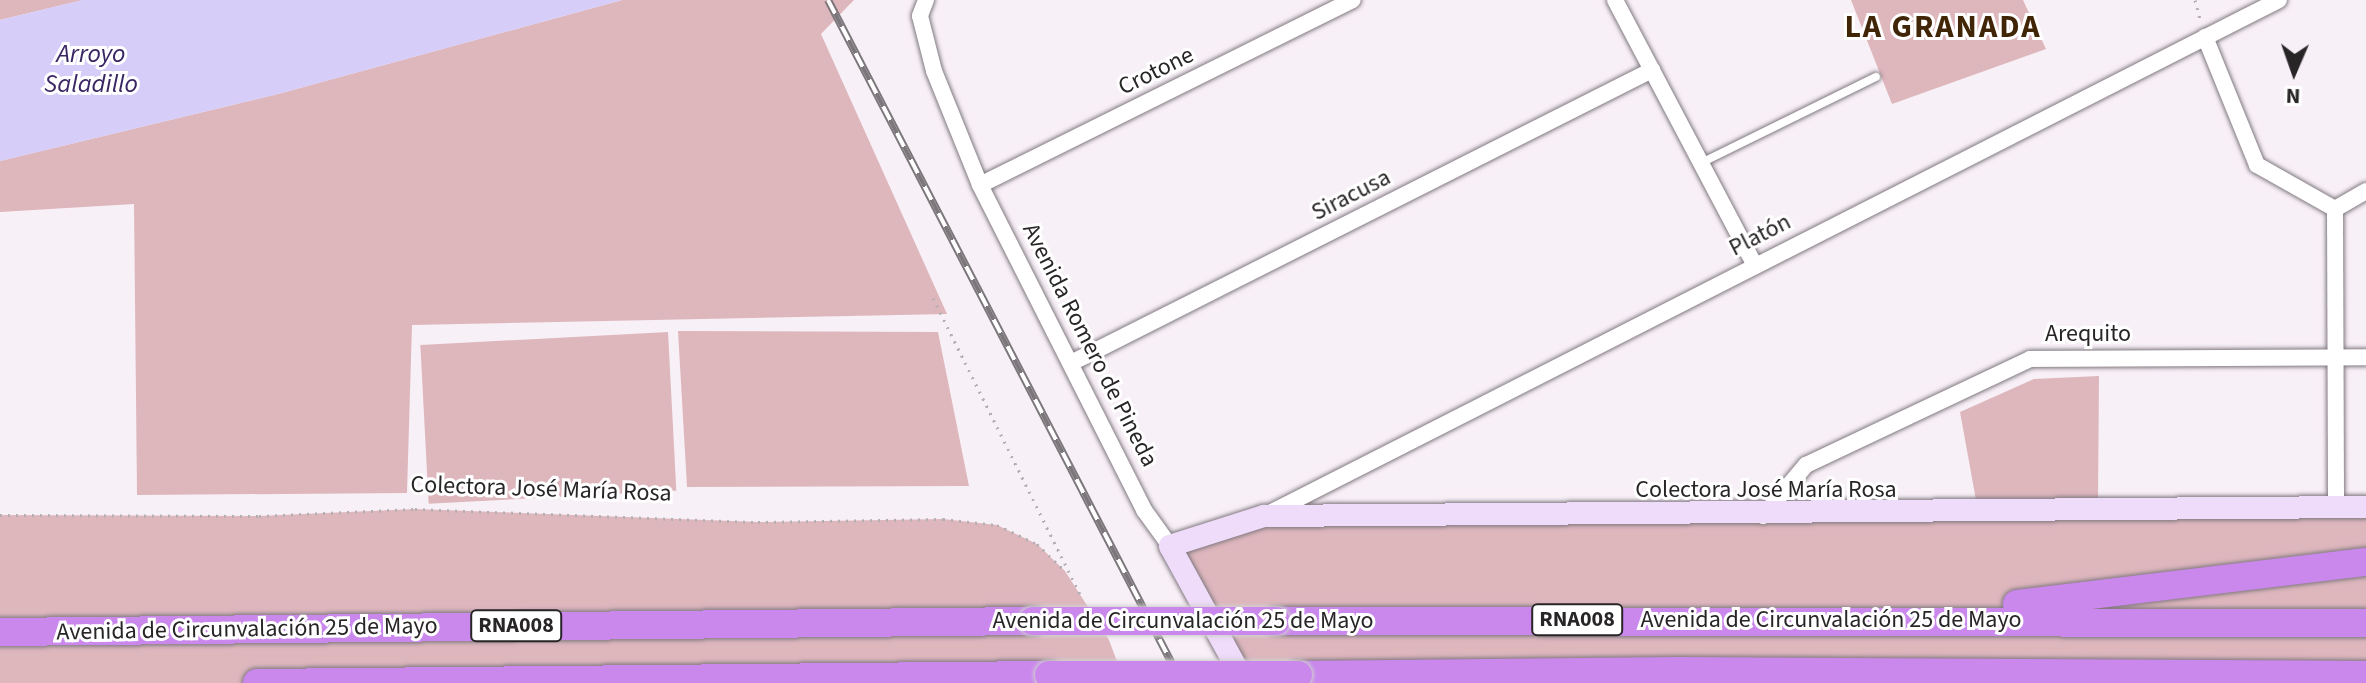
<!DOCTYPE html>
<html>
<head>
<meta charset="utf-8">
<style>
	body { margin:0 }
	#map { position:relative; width:2366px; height:683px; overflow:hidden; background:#f8f0f7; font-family:"Source Sans 3",sans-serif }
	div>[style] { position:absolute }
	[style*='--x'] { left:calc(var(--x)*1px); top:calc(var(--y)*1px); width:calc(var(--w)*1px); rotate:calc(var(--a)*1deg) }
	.green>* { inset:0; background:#deb7bd; transform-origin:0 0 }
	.water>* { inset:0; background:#d6cdf8 }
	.path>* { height:3px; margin-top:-1.5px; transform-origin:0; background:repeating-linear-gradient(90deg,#b5afb4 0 2px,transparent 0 8px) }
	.roads { filter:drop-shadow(0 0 2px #817980) drop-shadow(0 0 2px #817980) }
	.lane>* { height:8px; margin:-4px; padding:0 4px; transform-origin:4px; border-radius:4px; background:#fff }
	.street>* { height:16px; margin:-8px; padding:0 8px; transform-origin:8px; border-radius:8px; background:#fff }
	.secondary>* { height:22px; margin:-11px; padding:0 11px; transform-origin:11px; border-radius:11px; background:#efdbfa }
	.highway>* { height:28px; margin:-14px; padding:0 14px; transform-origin:14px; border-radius:14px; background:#ca88ed }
	.rail>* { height:8px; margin-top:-4px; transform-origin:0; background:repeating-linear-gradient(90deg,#fff 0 15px,#7c777b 0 30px); box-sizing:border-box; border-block:2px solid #7c777b }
	.bridges { filter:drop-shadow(0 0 2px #d0cfcf) drop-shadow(0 0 2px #d0cfcf) }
	.highway-bridge>* { height:28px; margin:-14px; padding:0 14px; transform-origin:14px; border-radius:14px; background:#ca88ed }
	span { translate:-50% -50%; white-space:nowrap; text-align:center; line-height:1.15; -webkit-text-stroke:6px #fff; paint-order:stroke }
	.shield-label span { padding:2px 6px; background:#fff; border:2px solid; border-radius:6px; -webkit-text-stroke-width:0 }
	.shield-label { font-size:22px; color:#282527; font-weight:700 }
	.street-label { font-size:24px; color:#282527 }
	.water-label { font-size:26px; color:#3a2664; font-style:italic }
	.district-label { font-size:32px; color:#412507; font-weight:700; letter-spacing:2px }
	.north { position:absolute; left:2254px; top:32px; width:80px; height:80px; -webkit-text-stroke:6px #fff; paint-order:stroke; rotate:182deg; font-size:22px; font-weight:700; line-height:32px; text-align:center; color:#282527 }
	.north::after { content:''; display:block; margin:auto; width:28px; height:36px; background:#282527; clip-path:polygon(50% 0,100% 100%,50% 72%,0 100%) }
</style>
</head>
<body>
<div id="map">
	<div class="green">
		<i style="clip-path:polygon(0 0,83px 0,0 20px)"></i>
		<i style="clip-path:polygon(622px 0,854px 0,821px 34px,947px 314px,412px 325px,407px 493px,137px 495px,134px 204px,0 212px,0 161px,278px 94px)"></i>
		<i style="clip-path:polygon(1851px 0,2023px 0,2046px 49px,1892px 104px)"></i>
		<i style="clip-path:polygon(678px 331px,938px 332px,969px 486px,687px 487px)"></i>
		<i style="left:668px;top:332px;width:159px;height:248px;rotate:87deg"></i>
		<i style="clip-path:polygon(2099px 376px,2098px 499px,1976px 500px,1960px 412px,2034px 379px)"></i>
		<i style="clip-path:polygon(2366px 507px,2366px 683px,1245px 683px,1170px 546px,1264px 516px)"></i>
		<i style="clip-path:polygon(415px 509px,758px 522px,943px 519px,997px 525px,1037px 544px,1065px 571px,1109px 640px,1125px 683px,0 683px,0 515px,259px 516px)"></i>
	</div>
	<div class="water">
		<i style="clip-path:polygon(83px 0,622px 0,278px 94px,0 161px,0 20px)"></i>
	</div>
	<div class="path">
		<i style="--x:2195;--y:0;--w:20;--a:75"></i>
		<i style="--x:933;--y:298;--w:335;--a:63.6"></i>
		<i style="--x:0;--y:515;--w:259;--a:0.2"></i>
		<i style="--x:259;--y:516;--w:156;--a:-2.6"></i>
		<i style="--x:415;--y:509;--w:343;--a:2.2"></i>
		<i style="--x:758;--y:522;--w:185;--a:-0.9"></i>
		<i style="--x:943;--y:519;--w:54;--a:6.3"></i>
		<i style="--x:997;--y:525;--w:44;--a:25.4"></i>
		<i style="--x:1037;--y:544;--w:39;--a:44"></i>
	</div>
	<div class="roads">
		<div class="lane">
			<i style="--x:1701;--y:163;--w:195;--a:-26.2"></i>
		</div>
		<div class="street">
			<i style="--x:926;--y:0;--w:17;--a:111"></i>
			<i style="--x:920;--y:16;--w:57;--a:75.7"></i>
			<i style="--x:934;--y:71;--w:123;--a:68"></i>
			<i style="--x:980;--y:185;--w:364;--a:63.2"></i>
			<i style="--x:1144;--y:510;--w:44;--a:54.2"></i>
			<i style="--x:1615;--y:0;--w:298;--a:62.2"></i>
			<i style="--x:2205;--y:37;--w:138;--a:67.9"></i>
			<i style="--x:2257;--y:165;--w:90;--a:29.4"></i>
			<i style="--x:980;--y:185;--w:416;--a:-26.4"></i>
			<i style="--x:2335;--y:209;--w:298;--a:89.8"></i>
			<i style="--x:2335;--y:209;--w:36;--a:-30"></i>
			<i style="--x:1071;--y:363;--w:651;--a:-26.76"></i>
			<i style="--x:1268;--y:514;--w:1134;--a:-26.95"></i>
			<i style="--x:1763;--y:516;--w:67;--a:-49.9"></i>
			<i style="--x:1806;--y:465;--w:248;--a:-25.3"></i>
			<i style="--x:2030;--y:359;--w:336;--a:-0.3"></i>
		</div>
		<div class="secondary">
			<i style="--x:1245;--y:683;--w:156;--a:-118.7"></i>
			<i style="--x:1170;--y:546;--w:99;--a:-17.7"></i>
			<i style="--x:1264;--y:516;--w:1102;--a:-0.47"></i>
		</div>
		<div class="highway">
			<i style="--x:2017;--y:604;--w:352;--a:-6.9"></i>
			<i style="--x:1276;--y:621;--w:1090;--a:0.11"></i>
			<i style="--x:0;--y:632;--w:1033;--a:-0.61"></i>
			<i style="--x:1298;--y:675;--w:381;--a:-0.6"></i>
			<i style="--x:1679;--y:671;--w:687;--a:0.33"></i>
			<i style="--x:257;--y:683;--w:792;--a:-0.58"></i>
		</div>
	</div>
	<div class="rail">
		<i style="--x:828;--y:0;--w:769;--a:62.6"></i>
	</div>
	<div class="bridges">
		<div class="highway-bridge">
			<i style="--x:1033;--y:621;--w:243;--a:0"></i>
			<i style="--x:1049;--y:675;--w:249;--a:0"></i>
		</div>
	</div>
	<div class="shield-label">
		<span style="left:1577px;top:620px">RNA008</span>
		<span style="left:516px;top:626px">RNA008</span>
	</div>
	<div class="street-label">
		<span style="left:1156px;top:71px;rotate:-26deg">Crotone</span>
		<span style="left:1351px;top:195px;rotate:-27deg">Siracusa</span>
		<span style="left:1760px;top:235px;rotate:-27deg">Platón</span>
		<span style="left:2088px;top:334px">Arequito</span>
		<span style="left:1090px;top:345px;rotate:63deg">Avenida Romero de Pineda</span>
		<span style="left:541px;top:489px;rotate:2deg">Colectora José María Rosa</span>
		<span style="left:1766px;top:490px">Colectora José María Rosa</span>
		<span style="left:1831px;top:620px">Avenida de Circunvalación 25 de Mayo</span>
		<span style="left:1183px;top:621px">Avenida de Circunvalación 25 de Mayo</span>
		<span style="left:247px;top:629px;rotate:-1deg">Avenida de Circunvalación 25 de Mayo</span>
	</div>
	<div class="water-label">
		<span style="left:91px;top:69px">Arroyo<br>Saladillo</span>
	</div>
	<div class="district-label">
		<span style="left:1943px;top:27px">LA GRANADA</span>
	</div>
	<div class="north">N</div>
</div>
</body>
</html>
